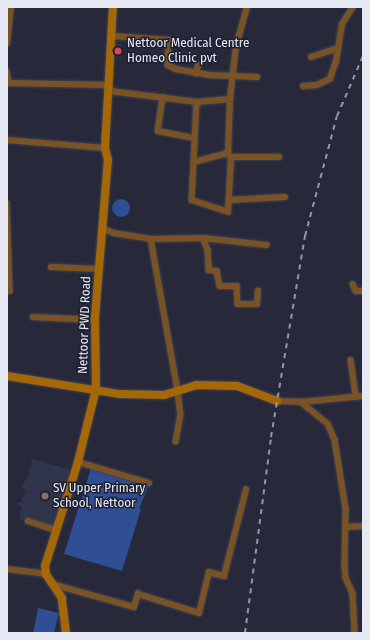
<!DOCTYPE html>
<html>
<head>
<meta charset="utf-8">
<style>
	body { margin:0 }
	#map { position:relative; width:370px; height:640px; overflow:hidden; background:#27293b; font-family:"Fira Sans Condensed",sans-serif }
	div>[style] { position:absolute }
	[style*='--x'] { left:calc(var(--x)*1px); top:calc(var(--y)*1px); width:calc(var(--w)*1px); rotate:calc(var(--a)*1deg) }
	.built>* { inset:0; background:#31354b }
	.water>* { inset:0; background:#2f4e93 }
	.round { border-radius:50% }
	.roads { filter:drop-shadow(0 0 1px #424455) drop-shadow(0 0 1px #424455) }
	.street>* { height:5.5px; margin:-2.75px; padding:0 2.75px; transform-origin:2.75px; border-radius:2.75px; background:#795324 }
	.secondary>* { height:8px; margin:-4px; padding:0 4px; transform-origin:4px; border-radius:4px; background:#a46806 }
	.rail>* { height:2px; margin-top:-1px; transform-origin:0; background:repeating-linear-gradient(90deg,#9597a6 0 5px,transparent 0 10px) }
	.dots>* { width:11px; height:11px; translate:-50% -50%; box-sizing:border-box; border:2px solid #1d2031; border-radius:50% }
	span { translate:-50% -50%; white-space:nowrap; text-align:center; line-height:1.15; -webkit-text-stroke:3px #1d2031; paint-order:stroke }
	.poi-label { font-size:13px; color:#e6e8f4 }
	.left { translate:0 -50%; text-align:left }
	.street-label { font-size:13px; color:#e6e8f4 }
	.frame { position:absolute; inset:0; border:8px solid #e6e8f4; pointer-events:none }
</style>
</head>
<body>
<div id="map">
	<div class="built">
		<i style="clip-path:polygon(115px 43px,122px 45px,122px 58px,114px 56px)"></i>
		<i style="clip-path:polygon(32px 459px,71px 470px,58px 532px,19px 519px,22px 507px,15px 504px,21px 502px,26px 490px,21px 488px,28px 476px)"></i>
	</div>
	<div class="water">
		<i class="round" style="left:112px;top:199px;width:18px;height:18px"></i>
		<i style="clip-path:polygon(91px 468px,148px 487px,139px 509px,141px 509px,122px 571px,64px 554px)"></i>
		<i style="clip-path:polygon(38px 608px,59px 613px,54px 633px,33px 633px)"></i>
	</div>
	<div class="roads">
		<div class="street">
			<i style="--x:112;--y:36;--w:57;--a:4"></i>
			<i style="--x:169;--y:40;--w:25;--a:92"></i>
			<i style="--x:168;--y:65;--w:9;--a:27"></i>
			<i style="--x:176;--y:69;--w:34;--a:10"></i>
			<i style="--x:209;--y:75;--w:48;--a:2.4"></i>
			<i style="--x:7;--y:44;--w:37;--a:-84"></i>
			<i style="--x:311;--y:57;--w:28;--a:-18"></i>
			<i style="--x:7;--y:71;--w:12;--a:81"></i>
			<i style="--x:196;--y:74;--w:9;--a:-77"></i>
			<i style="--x:7;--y:83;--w:103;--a:1.1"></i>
			<i style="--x:303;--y:86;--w:14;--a:-4"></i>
			<i style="--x:317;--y:85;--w:14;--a:-25"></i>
			<i style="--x:330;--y:79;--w:18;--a:-71"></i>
			<i style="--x:336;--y:62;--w:38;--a:-81"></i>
			<i style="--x:342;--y:24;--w:20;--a:-57"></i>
			<i style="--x:110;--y:91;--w:88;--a:7.2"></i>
			<i style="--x:197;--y:102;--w:60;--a:92.9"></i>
			<i style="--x:194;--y:162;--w:35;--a:-15"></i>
			<i style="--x:228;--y:153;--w:5;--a:53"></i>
			<i style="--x:231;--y:157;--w:48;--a:0"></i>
			<i style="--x:163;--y:97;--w:34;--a:98"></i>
			<i style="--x:158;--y:131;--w:37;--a:11"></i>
			<i style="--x:197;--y:102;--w:33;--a:-5"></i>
			<i style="--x:7;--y:140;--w:98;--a:4.7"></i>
			<i style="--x:228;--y:153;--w:54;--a:-87.9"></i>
			<i style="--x:230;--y:99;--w:53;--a:-83.5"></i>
			<i style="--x:236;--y:46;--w:41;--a:-74.2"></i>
			<i style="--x:194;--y:162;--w:38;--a:93"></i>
			<i style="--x:192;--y:200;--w:38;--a:18"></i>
			<i style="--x:228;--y:212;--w:55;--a:-86.9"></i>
			<i style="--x:229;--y:200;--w:56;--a:-3.1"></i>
			<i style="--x:7;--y:203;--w:88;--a:88"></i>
			<i style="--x:10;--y:291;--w:3;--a:162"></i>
			<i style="--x:102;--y:228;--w:13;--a:23"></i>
			<i style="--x:114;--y:233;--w:37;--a:9"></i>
			<i style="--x:151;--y:239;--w:154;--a:79.9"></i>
			<i style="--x:178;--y:391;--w:23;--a:83"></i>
			<i style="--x:181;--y:414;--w:28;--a:100"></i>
			<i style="--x:203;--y:238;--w:13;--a:67"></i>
			<i style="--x:208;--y:250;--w:20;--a:87"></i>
			<i style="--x:209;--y:270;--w:8;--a:7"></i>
			<i style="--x:217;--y:271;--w:15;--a:79"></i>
			<i style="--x:220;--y:286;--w:17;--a:0"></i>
			<i style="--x:237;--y:286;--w:18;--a:87"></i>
			<i style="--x:238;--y:304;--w:19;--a:0"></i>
			<i style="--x:257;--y:304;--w:13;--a:-86"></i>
			<i style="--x:151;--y:239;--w:52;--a:-1.1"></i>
			<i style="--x:203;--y:238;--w:64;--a:6.2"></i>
			<i style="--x:51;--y:267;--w:48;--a:2.4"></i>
			<i style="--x:353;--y:284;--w:8;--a:67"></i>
			<i style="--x:356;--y:291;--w:7;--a:0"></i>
			<i style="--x:33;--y:317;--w:62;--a:2.8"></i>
			<i style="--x:351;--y:360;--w:37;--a:82"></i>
			<i style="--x:277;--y:401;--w:24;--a:2"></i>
			<i style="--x:301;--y:402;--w:62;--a:-5.5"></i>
			<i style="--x:301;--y:402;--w:35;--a:39"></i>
			<i style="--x:328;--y:424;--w:17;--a:66"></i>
			<i style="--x:335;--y:440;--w:70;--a:80.9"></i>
			<i style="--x:346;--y:509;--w:57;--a:91"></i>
			<i style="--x:345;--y:566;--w:12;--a:85"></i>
			<i style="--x:346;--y:578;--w:17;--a:66"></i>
			<i style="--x:353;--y:594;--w:39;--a:87"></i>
			<i style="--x:78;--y:462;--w:74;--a:16.5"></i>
			<i style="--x:28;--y:521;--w:29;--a:18"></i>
			<i style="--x:346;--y:527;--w:17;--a:-3"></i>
			<i style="--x:7;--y:569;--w:39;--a:7"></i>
			<i style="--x:56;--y:585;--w:81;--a:15.8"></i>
			<i style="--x:134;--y:607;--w:14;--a:-73"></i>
			<i style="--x:138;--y:594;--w:64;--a:17.3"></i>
			<i style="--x:199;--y:613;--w:42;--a:-76.3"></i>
			<i style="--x:209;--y:572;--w:16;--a:15"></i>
			<i style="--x:224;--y:576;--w:89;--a:-75.7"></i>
		</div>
		<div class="secondary">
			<i style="--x:7;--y:376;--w:113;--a:9.1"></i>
			<i style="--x:119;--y:394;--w:45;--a:1.3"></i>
			<i style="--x:164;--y:395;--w:34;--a:-17"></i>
			<i style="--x:196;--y:385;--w:41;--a:1.4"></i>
			<i style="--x:237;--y:386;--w:43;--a:20.6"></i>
			<i style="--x:66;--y:633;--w:35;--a:-97"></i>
			<i style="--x:62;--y:598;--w:29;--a:-124"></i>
			<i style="--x:46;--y:574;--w:8;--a:-97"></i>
			<i style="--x:45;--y:566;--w:109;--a:-72.4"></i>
			<i style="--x:78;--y:462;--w:75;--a:-76.1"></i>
			<i style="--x:96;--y:389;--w:72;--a:-90.8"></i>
			<i style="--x:95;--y:317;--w:158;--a:-85.3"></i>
			<i style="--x:108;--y:160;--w:12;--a:-104"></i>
			<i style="--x:105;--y:148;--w:141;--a:-86.8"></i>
		</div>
	</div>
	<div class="rail">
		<i style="--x:245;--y:633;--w:198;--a:-82.4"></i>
		<i style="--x:271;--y:437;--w:204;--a:-80.4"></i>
		<i style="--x:305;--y:236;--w:124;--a:-75.1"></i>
		<i style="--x:337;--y:116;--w:65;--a:-66.6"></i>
	</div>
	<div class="dots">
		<i style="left:118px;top:51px;background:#e0444e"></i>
		<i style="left:45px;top:496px;background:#8d6e63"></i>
	</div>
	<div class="poi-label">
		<span class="left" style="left:127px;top:51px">Nettoor Medical Centre<br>Homeo Clinic pvt</span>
		<span class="left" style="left:53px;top:496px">SV Upper Primary<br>School, Nettoor</span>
	</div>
	<div class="street-label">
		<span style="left:85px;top:325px;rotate:-88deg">Nettoor PWD Road</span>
	</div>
	<div class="frame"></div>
</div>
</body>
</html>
